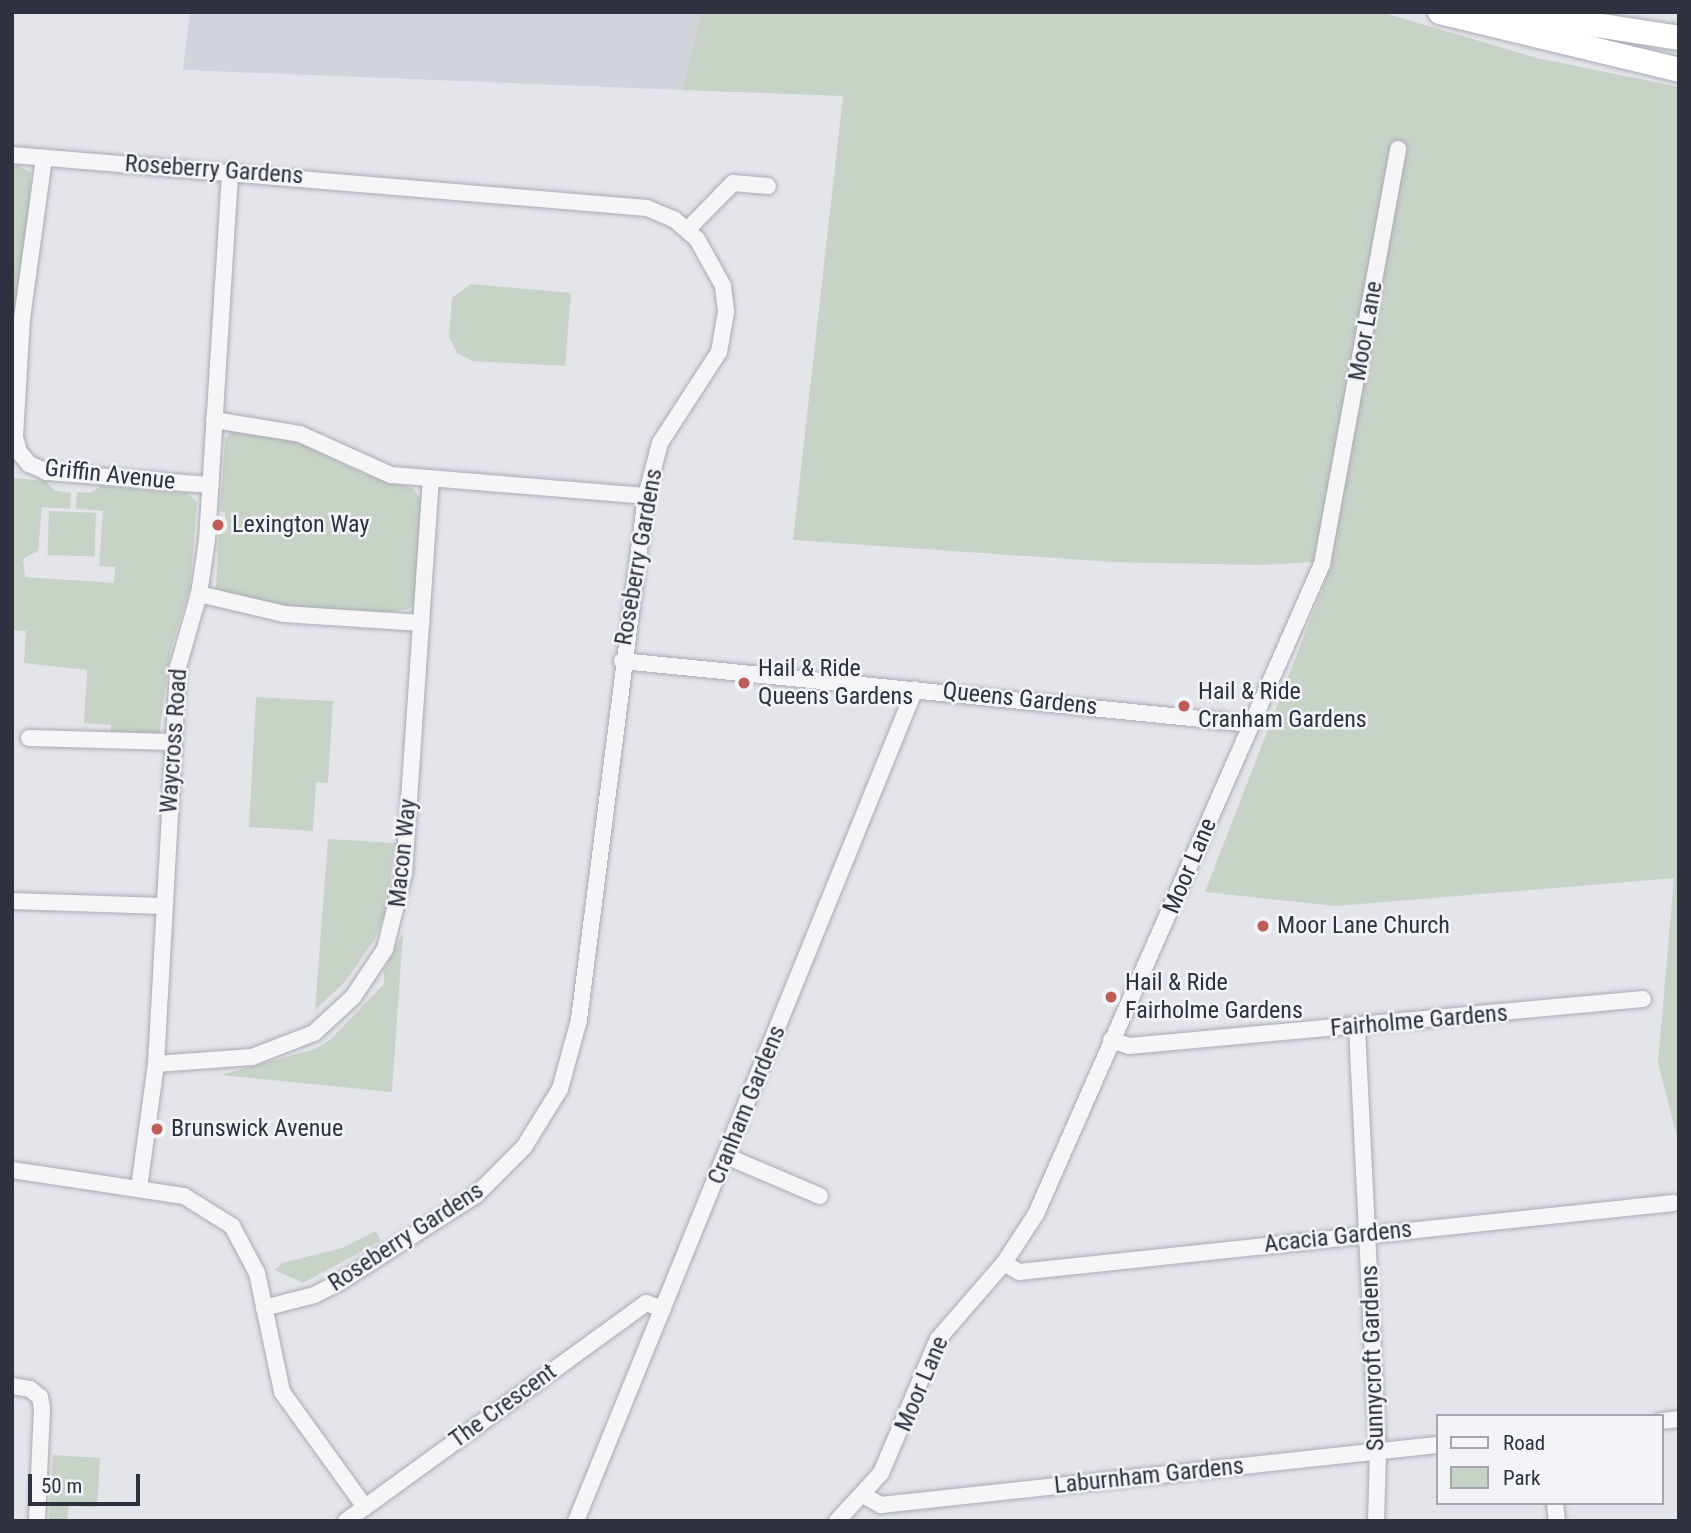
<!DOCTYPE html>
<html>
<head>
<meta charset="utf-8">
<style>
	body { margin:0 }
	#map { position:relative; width:1691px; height:1533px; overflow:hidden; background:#e4e5ea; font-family:"Roboto Condensed",sans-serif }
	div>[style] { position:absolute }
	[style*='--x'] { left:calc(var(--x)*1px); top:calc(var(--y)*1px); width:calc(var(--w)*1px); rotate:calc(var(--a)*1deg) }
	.built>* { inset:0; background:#d2d4dc }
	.green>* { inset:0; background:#c7d3c6; transform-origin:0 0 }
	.roads { filter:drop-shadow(0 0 2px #a9abb4) drop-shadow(0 0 2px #a9abb4) }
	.minor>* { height:16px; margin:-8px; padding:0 8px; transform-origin:8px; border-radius:8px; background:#f6f6f9 }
	.highway>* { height:24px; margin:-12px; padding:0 12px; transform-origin:12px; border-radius:12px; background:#fff }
	.dots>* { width:19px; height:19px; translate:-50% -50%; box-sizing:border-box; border:4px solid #f3f4f7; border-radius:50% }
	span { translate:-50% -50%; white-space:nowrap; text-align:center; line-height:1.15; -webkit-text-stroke:5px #f3f4f7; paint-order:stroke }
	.street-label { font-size:24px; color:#2d3140 }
	.poi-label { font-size:24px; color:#2d3140 }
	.left { translate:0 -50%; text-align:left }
	.frame { position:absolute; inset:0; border:14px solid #2d3140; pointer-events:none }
	.legend { position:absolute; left:1436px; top:1414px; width:228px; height:91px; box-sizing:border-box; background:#f3f4f7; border:2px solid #a4a6ae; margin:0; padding:9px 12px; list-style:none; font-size:21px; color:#2d3140 }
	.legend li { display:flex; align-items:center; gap:14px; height:35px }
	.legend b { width:35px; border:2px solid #a4a6ae }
	.scale { position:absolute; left:28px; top:1474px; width:112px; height:32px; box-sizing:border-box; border:4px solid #2d3140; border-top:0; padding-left:9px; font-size:21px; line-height:24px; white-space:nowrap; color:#2d3140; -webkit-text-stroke:5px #f3f4f7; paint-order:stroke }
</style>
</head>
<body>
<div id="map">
	<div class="built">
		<i style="clip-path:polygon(190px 12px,705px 12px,682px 90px,183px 70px)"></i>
	</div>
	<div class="green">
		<i style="clip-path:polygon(702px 12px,1381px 12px,1537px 58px,1679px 87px,1679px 1144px,1658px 1063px,1674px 878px,1336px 906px,1205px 892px,1333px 561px,1261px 565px,1114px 562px,793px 540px,843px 96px,682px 90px)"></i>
		<i style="clip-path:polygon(17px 165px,30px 172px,31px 181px,24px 279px,12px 333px,12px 166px)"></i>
		<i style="clip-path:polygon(471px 284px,571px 293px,565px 366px,473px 361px,457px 353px,449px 337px,452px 298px)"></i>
		<i style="clip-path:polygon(231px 430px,296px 441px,364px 474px,413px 488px,422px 502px,418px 598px,409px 609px,377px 614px,284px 607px,216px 589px,219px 532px,224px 532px,225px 512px,220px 511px,225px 440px)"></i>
		<i style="clip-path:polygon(12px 478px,46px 481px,54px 490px,71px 493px,70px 509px,42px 507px,38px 551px,23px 559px,25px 577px,114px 583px,115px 567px,99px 566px,103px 511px,76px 509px,77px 492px,90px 493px,101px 486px,187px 493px,197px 502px,190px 587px,170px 653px,159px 736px,111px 735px,111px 725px,84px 723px,87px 670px,24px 663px,26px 631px,12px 630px)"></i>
		<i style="left:49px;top:511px;width:47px;height:44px;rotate:2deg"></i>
		<i style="clip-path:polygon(256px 697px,333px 701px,328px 783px,316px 782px,313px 831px,249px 827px)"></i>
		<i style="clip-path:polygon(328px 839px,396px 843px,385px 913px,375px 939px,345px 982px,315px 1010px)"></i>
		<i style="clip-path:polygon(403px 933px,392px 1092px,221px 1075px,315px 1049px,330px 1040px,384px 984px,384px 971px)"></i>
		<i style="clip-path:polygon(376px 1231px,381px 1241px,303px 1283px,275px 1270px,282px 1263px,342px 1248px)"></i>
		<i style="clip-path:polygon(53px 1455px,100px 1458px,97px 1507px,69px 1506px,67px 1521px,49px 1521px)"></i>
	</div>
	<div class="roads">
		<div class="minor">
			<i style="--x:12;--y:155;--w:637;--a:4.77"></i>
			<i style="--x:647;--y:208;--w:30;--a:23"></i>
			<i style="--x:675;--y:220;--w:29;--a:41"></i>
			<i style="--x:697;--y:239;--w:54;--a:61"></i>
			<i style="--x:723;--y:286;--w:26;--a:83"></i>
			<i style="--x:726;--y:312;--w:41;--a:99.9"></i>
			<i style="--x:719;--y:352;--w:108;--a:123"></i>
			<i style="--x:660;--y:443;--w:55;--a:104.8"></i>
			<i style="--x:646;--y:496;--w:528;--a:97.29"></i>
			<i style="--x:579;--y:1020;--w:72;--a:105.4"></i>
			<i style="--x:560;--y:1089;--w:68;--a:121.8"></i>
			<i style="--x:524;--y:1147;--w:68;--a:135"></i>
			<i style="--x:476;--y:1195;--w:161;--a:147.4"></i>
			<i style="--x:340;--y:1282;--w:28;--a:153"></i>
			<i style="--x:315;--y:1295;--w:53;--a:165.7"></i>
			<i style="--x:44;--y:158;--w:162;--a:97.8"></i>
			<i style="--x:22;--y:318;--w:119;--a:93.4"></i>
			<i style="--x:15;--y:437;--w:16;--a:75"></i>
			<i style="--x:19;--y:452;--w:16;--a:50"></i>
			<i style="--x:29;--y:464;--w:20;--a:24"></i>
			<i style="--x:47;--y:472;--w:164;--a:4.6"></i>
			<i style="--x:687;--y:230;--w:66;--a:-45.6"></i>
			<i style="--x:733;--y:183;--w:35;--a:5"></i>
			<i style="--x:214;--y:420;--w:87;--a:9.2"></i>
			<i style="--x:300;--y:434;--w:100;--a:24.3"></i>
			<i style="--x:391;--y:475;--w:256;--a:4.7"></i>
			<i style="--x:199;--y:594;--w:87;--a:13.2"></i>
			<i style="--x:284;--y:614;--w:138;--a:3.7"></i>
			<i style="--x:622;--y:661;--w:632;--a:5.72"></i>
			<i style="--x:29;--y:738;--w:144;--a:1.6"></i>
			<i style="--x:12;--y:901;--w:151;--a:1.9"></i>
			<i style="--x:1357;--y:1028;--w:424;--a:87.2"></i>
			<i style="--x:1378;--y:1451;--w:70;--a:91.6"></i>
			<i style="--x:1111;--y:1040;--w:19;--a:18"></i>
			<i style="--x:1129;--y:1046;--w:516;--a:-5.22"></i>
			<i style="--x:156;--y:1064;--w:96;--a:-4.2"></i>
			<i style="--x:252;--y:1057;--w:66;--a:-21.2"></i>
			<i style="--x:314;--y:1033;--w:53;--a:-42.7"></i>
			<i style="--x:353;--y:997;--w:58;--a:-56.3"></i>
			<i style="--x:385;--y:949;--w:78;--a:-76"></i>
			<i style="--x:404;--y:873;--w:393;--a:-86.1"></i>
			<i style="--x:726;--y:1156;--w:102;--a:23.1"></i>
			<i style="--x:12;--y:1170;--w:174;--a:8.6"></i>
			<i style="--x:184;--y:1196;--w:57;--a:32"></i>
			<i style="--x:232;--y:1226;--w:53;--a:62"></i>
			<i style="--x:257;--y:1273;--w:122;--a:78.1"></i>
			<i style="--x:282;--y:1392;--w:142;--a:54.2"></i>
			<i style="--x:139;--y:1188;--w:125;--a:-82.2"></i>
			<i style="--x:156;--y:1064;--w:398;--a:-86.8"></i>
			<i style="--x:178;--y:667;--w:76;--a:-74"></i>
			<i style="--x:199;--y:594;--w:55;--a:-81.6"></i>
			<i style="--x:207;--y:540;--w:370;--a:-86.4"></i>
			<i style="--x:1004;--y:1263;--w:17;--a:31"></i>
			<i style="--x:1019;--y:1272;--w:658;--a:-6.02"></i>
			<i style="--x:12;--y:1386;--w:18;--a:9"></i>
			<i style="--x:30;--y:1389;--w:13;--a:39"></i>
			<i style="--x:40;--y:1397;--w:12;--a:81"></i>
			<i style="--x:42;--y:1409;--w:112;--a:92.6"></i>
			<i style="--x:1661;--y:1421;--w:18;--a:-6"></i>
			<i style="--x:863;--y:1495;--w:21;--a:29"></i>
			<i style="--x:881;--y:1505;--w:559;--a:-6.16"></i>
			<i style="--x:1555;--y:1503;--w:18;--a:84"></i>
			<i style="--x:346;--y:1521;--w:371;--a:-36"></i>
			<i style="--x:646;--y:1303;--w:18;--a:19"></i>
			<i style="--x:576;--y:1521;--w:898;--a:-67.83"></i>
			<i style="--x:837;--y:1521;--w:65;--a:-47.5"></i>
			<i style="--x:881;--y:1473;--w:146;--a:-67"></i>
			<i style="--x:938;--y:1339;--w:101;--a:-49"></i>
			<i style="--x:1004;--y:1263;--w:59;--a:-56.9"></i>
			<i style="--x:1036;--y:1214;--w:710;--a:-66.25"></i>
			<i style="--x:1322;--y:564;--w:422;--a:-79.6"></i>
		</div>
		<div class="highway">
			<i style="--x:1440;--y:12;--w:246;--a:13.6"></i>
			<i style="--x:1512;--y:12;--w:169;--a:8.8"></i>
		</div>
	</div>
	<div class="dots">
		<i style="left:218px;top:525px;background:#c05c58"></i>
		<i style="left:744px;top:683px;background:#c05c58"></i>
		<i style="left:1184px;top:706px;background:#c05c58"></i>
		<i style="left:1263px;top:926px;background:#c05c58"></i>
		<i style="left:1111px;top:997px;background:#c05c58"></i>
		<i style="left:157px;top:1129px;background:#c05c58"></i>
	</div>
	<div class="street-label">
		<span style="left:214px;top:170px;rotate:4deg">Roseberry Gardens</span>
		<span style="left:1366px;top:331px;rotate:-80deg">Moor Lane</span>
		<span style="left:110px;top:475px;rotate:6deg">Griffin Avenue</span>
		<span style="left:639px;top:557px;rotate:-80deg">Roseberry Gardens</span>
		<span style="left:1020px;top:699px;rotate:6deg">Queens Gardens</span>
		<span style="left:174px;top:741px;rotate:-86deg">Waycross Road</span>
		<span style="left:403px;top:853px;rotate:-84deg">Macon Way</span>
		<span style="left:1190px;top:866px;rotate:-67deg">Moor Lane</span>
		<span style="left:1419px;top:1021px;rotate:-5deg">Fairholme Gardens</span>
		<span style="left:747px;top:1105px;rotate:-68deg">Cranham Gardens</span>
		<span style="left:406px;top:1237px;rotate:-33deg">Roseberry Gardens</span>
		<span style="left:1338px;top:1237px;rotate:-6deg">Acacia Gardens</span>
		<span style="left:1373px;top:1358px;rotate:-92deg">Sunnycroft Gardens</span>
		<span style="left:922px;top:1384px;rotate:-67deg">Moor Lane</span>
		<span style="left:503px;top:1406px;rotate:-36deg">The Crescent</span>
		<span style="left:1149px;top:1476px;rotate:-6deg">Laburnham Gardens</span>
	</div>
	<div class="poi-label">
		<span class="left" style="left:232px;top:525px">Lexington Way</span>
		<span class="left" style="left:758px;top:683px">Hail &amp; Ride<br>Queens Gardens</span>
		<span class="left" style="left:1198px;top:706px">Hail &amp; Ride<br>Cranham Gardens</span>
		<span class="left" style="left:1277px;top:926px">Moor Lane Church</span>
		<span class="left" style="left:1125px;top:997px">Hail &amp; Ride<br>Fairholme Gardens</span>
		<span class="left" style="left:171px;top:1129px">Brunswick Avenue</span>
	</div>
	<div class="frame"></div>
	<ul class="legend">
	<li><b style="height:9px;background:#f6f6f9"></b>Road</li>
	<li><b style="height:19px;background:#c7d3c6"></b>Park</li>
	</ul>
	<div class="scale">50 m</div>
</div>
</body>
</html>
